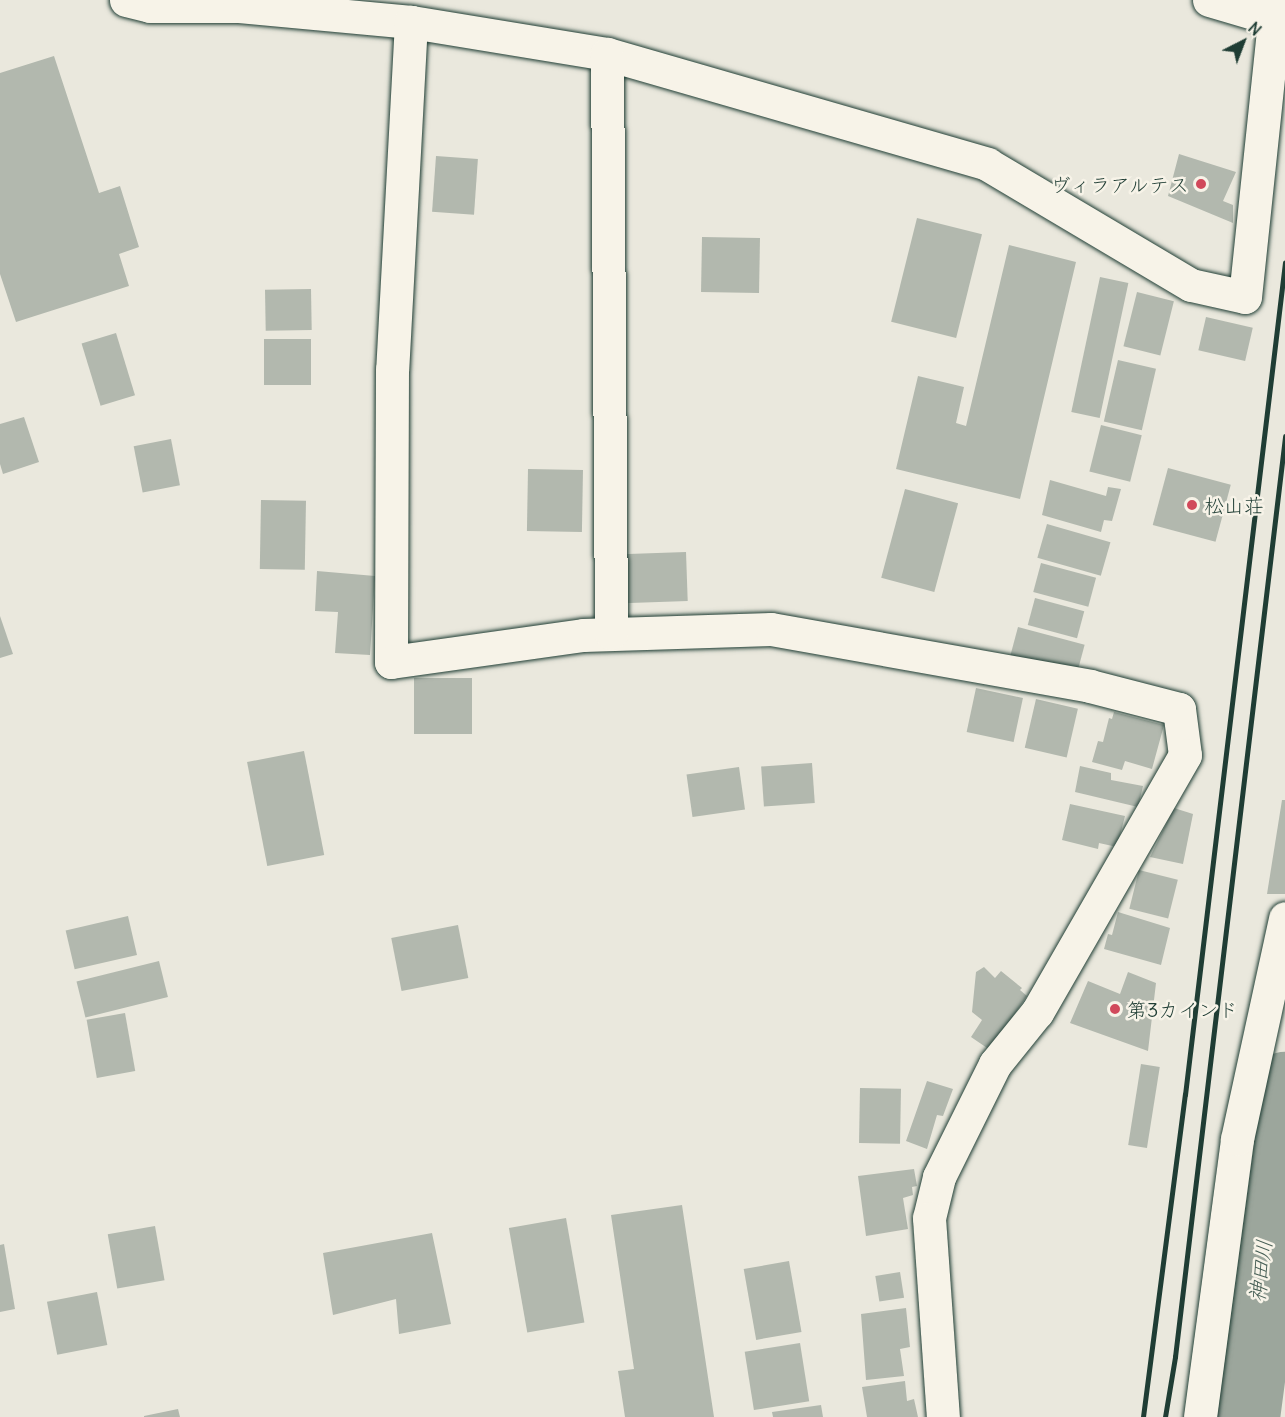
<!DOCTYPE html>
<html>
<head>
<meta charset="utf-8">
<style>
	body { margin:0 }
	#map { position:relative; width:1285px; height:1417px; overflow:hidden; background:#eae8dd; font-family:Delius,"Klee One",sans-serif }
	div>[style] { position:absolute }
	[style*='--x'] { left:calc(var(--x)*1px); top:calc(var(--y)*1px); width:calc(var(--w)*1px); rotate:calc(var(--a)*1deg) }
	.river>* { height:75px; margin:-37.5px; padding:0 37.5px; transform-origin:37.5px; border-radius:37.5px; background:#9ca69c }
	.building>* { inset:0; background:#b2b8ae; transform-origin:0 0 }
	.roads { filter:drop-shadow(0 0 2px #1f3d34) drop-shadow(0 0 2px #1f3d34) }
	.minor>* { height:33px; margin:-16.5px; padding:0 16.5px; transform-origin:16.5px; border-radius:16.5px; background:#f7f3e8 }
	.rail>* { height:4.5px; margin:-2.25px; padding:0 2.25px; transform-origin:2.25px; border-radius:2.25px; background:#1f3d34 }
	.dots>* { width:16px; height:16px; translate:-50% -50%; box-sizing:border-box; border:3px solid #f7f3e8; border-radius:50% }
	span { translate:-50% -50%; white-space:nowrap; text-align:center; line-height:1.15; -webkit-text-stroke:5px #f7f3e8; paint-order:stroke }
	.poi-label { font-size:20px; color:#1f3d34 }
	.right { translate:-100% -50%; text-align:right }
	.left { translate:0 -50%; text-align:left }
	.water-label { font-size:21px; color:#445c53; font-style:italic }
	.north { position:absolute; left:1213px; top:12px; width:60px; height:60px; -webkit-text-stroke:4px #f7f3e8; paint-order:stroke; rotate:42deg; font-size:16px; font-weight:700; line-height:24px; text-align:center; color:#1f3d34 }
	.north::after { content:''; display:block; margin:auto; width:21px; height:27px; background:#1f3d34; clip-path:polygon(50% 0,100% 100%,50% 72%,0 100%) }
</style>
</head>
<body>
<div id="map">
	<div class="river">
		<i style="--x:1242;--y:1417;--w:331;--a:-82.5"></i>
	</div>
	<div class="building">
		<i style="clip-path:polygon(54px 56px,99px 193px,120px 186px,139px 247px,119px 254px,129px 286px,16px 322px,0 274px,0 73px)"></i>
		<i style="clip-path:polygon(1179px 154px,1236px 172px,1223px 201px,1233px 205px,1233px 223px,1168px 196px)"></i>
		<i style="left:436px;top:156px;width:42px;height:56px;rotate:4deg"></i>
		<i style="left:917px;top:218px;width:67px;height:107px;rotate:14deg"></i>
		<i style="left:702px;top:237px;width:58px;height:55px;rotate:1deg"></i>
		<i style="clip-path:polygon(1009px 245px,1076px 262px,1020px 499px,896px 469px,918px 376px,964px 387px,956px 423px,966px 426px)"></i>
		<i style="left:1100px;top:277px;width:29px;height:138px;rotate:12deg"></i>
		<i style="left:311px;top:289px;width:41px;height:46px;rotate:89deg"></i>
		<i style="left:1137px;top:292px;width:38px;height:56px;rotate:14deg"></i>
		<i style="left:1206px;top:317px;width:48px;height:34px;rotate:13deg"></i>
		<i style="left:116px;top:333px;width:65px;height:36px;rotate:73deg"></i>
		<i style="left:264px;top:339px;width:47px;height:46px"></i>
		<i style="left:1118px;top:360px;width:39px;height:63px;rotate:13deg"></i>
		<i style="clip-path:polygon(24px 417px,39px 462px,3px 474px,0 464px,0 424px)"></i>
		<i style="left:1101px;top:425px;width:42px;height:48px;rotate:14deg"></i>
		<i style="left:171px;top:439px;width:47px;height:38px;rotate:79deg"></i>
		<i style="left:1168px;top:468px;width:65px;height:59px;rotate:15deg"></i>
		<i style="left:528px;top:469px;width:55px;height:62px;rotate:1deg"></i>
		<i style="clip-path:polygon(1050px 480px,1106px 496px,1108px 487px,1121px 489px,1112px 521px,1104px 520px,1101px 532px,1042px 515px)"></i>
		<i style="left:905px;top:489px;width:55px;height:92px;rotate:15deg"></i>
		<i style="left:261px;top:500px;width:45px;height:69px;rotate:1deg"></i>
		<i style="left:1047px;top:524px;width:66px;height:35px;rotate:16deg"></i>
		<i style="left:686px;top:552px;width:49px;height:65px;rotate:88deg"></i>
		<i style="left:1041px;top:563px;width:57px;height:30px;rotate:15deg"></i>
		<i style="clip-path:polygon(317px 571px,375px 576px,370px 655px,335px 653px,338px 612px,315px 611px)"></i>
		<i style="left:1035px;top:598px;width:51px;height:28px;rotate:15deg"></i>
		<i style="clip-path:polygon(0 616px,13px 654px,0 658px)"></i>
		<i style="left:1018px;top:627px;width:69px;height:31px;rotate:15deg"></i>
		<i style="left:472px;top:678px;width:56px;height:58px;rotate:90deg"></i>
		<i style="left:976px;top:688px;width:48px;height:45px;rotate:12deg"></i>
		<i style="left:1036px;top:699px;width:43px;height:50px;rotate:13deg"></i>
		<i style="clip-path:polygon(1114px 712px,1164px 725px,1152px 769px,1125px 761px,1122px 770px,1092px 762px,1098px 741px,1103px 742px,1109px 718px,1112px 719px)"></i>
		<i style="left:304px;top:751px;width:106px;height:58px;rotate:79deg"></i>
		<i style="left:812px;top:763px;width:40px;height:51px;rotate:86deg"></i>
		<i style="clip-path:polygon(1080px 766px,1111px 773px,1111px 780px,1143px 786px,1138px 807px,1075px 792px)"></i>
		<i style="left:739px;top:767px;width:43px;height:53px;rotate:82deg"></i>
		<i style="clip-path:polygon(1282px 800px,1285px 800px,1285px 894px,1267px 894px)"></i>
		<i style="clip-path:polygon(1070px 804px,1125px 816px,1117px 847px,1099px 843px,1098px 849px,1062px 840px)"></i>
		<i style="clip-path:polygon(1174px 808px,1193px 814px,1183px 864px,1150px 857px)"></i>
		<i style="left:1139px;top:870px;width:40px;height:40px;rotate:14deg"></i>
		<i style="clip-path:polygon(1118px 912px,1170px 928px,1161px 965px,1104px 949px,1108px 934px,1112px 935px)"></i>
		<i style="left:128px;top:916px;width:40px;height:64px;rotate:77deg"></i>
		<i style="left:458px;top:925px;width:54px;height:68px;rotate:79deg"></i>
		<i style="left:159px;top:961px;width:37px;height:85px;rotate:76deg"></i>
		<i style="clip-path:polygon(984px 967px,995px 978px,1001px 971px,1022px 988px,1020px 990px,1027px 996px,990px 1050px,971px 1037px,982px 1020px,972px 1012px,976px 972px)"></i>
		<i style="clip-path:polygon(1128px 972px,1156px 983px,1148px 1051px,1070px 1023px,1088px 981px,1120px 994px)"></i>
		<i style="left:125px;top:1013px;width:59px;height:39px;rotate:80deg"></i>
		<i style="left:1141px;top:1064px;width:19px;height:82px;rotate:9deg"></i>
		<i style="clip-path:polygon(927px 1081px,953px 1089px,943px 1116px,937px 1115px,927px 1149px,906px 1141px)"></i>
		<i style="left:860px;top:1088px;width:41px;height:55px;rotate:1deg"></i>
		<i style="clip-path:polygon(914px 1169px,917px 1186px,912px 1187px,913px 1195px,903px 1198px,908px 1229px,866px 1236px,858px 1176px)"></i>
		<i style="clip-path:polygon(682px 1205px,714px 1417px,625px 1417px,618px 1371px,634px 1369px,611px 1215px)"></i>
		<i style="left:566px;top:1218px;width:106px;height:58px;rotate:80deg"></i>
		<i style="left:155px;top:1226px;width:55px;height:48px;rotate:80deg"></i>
		<i style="clip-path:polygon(432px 1233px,451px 1324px,399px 1334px,396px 1299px,333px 1315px,323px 1253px)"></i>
		<i style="clip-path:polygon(4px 1244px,15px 1309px,0 1312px,0 1245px)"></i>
		<i style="left:789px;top:1261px;width:72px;height:46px;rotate:80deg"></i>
		<i style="left:900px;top:1272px;width:26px;height:25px;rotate:81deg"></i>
		<i style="left:97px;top:1292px;width:54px;height:51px;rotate:79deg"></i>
		<i style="clip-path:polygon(906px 1308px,910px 1347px,900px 1349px,904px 1376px,866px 1380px,861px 1314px)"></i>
		<i style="left:800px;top:1343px;width:59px;height:56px;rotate:81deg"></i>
		<i style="clip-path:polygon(905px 1381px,907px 1401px,914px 1399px,918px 1417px,867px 1417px,862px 1387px)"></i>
		<i style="clip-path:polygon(821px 1405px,823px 1417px,773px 1417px,772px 1412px)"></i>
		<i style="clip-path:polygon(178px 1409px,180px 1417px,144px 1417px,144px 1416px)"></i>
	</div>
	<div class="roads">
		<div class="minor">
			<i style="--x:126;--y:0;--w:25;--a:14"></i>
			<i style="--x:150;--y:6;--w:89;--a:0"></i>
			<i style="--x:239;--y:6;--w:173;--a:5.3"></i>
			<i style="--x:411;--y:22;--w:199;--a:9.3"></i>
			<i style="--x:607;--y:54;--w:396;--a:16.1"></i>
			<i style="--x:987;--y:164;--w:237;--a:30.7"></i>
			<i style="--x:1191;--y:285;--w:55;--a:12.5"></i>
			<i style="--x:1245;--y:297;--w:299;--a:-84"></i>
			<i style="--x:1209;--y:0;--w:68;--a:16.3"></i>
			<i style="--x:411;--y:22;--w:348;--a:93.1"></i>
			<i style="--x:392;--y:369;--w:293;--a:90.2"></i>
			<i style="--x:391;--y:662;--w:194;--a:-8"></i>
			<i style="--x:583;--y:635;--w:188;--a:-1.8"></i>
			<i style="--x:771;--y:629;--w:324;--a:10.1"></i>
			<i style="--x:1090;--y:686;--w:92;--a:14.5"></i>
			<i style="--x:1179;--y:709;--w:46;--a:82.6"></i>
			<i style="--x:1185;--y:755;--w:297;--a:119.9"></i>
			<i style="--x:1037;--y:1012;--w:67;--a:128.9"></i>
			<i style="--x:995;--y:1064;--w:126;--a:116.4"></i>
			<i style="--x:939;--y:1177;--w:42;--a:103.7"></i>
			<i style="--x:929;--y:1218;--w:199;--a:86"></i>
			<i style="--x:607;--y:54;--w:579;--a:89.6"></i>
			<i style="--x:1200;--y:1417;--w:280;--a:-82.4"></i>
			<i style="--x:1237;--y:1139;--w:226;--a:-77.7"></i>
		</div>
	</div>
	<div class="rail">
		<i style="--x:1143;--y:1417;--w:325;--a:-82.6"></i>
		<i style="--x:1185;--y:1095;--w:838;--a:-83.15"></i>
		<i style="--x:1165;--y:1417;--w:61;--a:-80.5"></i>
		<i style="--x:1175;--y:1357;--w:927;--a:-83.18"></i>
	</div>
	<div class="dots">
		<i style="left:1201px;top:184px;background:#d1495b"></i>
		<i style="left:1192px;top:505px;background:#d1495b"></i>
		<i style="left:1115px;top:1009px;background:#d1495b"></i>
	</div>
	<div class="poi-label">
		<span class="right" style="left:1189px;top:184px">ヴィラアルテス</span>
		<span class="left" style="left:1204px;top:505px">松山荘</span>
		<span class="left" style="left:1127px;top:1009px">第3カインド</span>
	</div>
	<div class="water-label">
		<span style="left:1261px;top:1271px;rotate:-83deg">神田川</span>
	</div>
	<div class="north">N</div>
</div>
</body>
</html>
